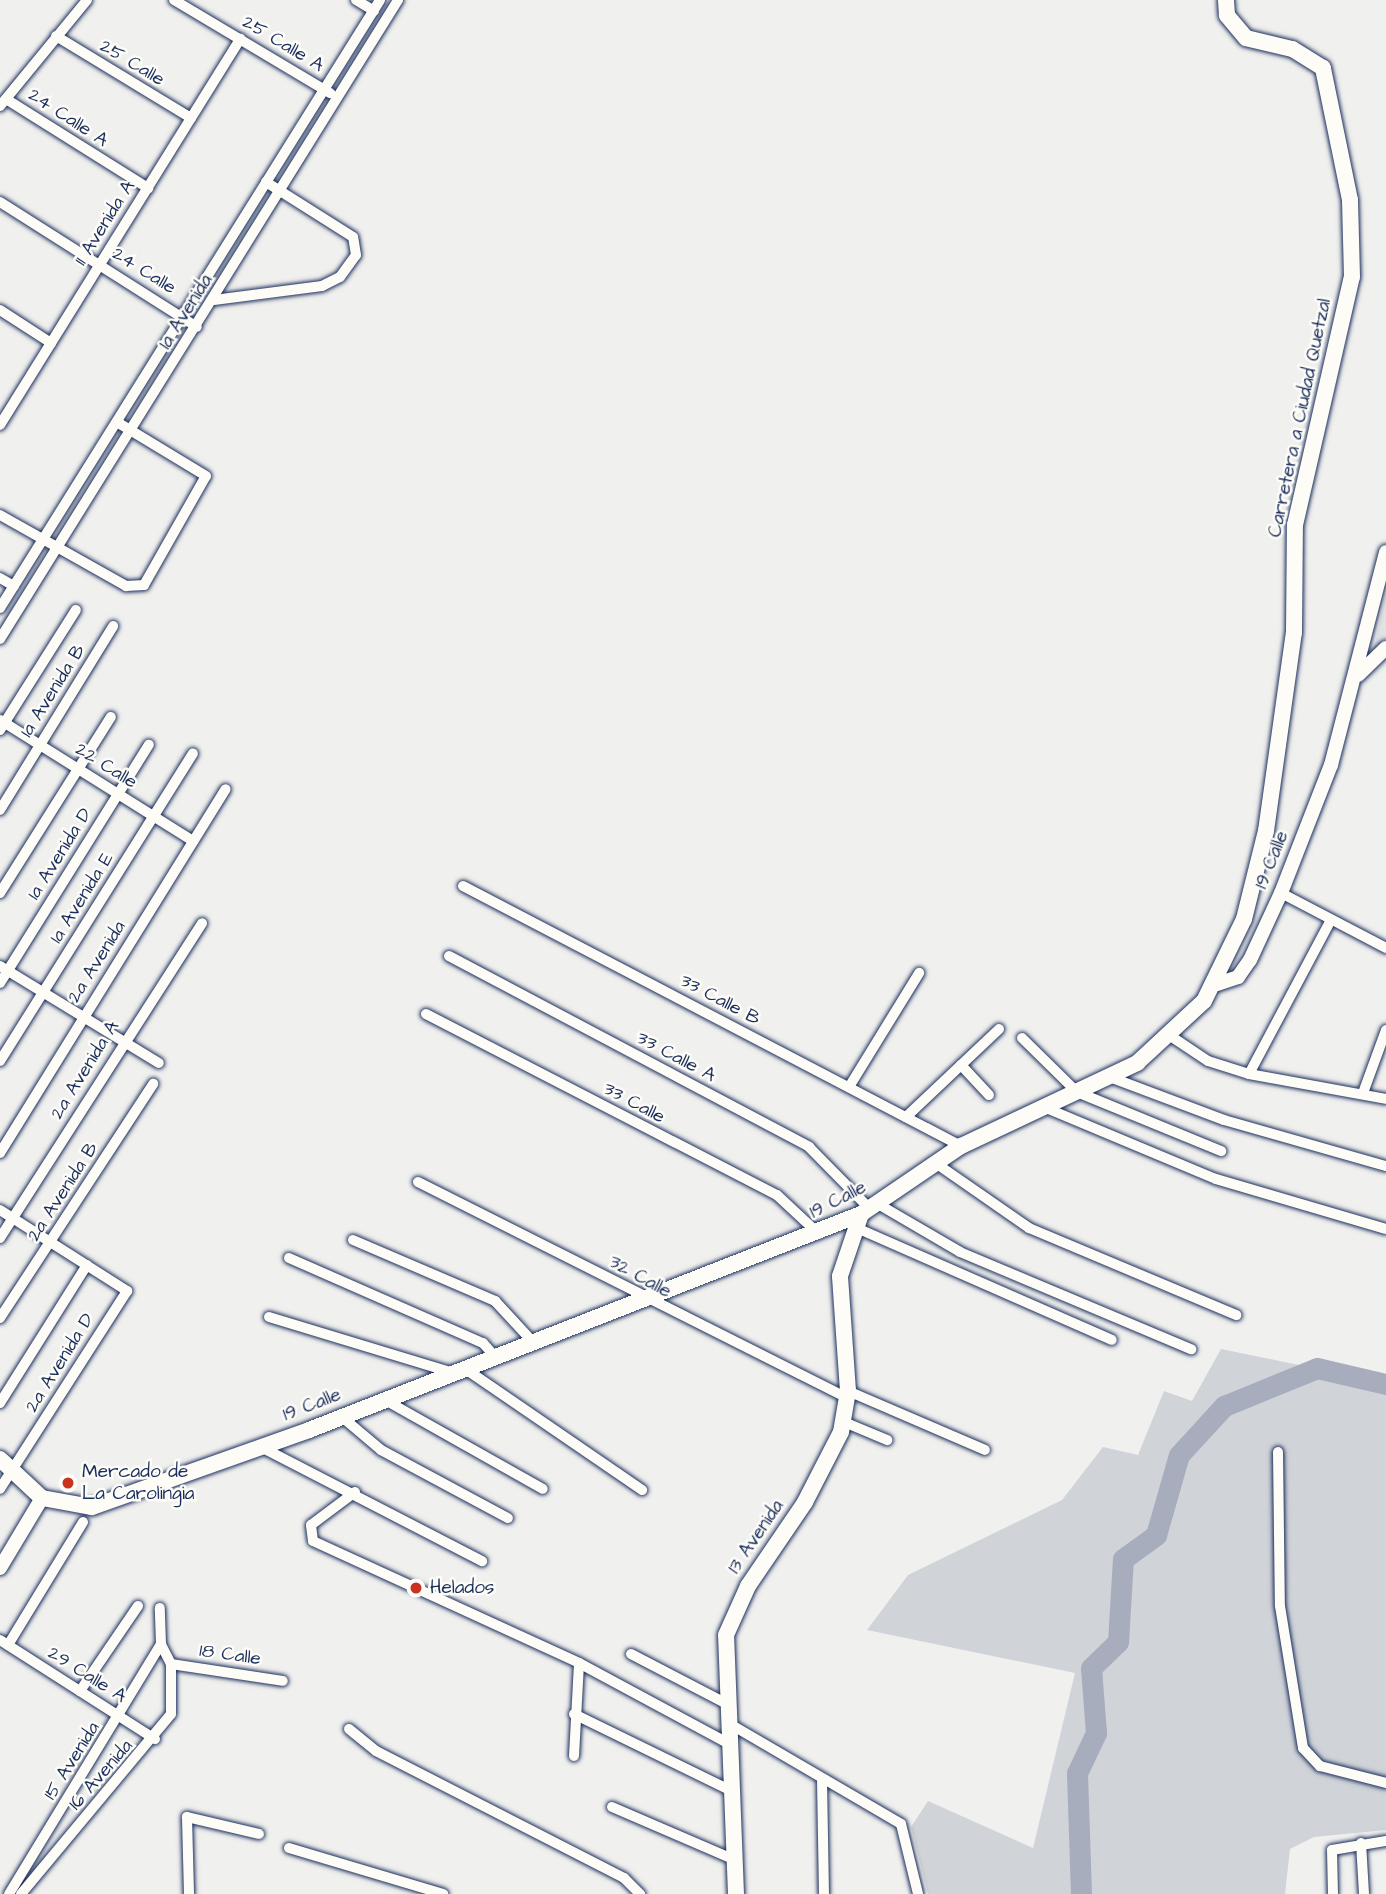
<!DOCTYPE html>
<html>
<head>
<meta charset="utf-8">
<style>
	body { margin:0 }
	#map { position:relative; width:1386px; height:1894px; overflow:hidden; background:#f0f0ee; font-family:"Architects Daughter",sans-serif }
	div>[style] { position:absolute }
	[style*='--x'] { left:calc(var(--x)*1px); top:calc(var(--y)*1px); width:calc(var(--w)*1px); rotate:calc(var(--a)*1deg) }
	.built>* { inset:0; background:#e0e2e3 }
	.green>* { inset:0; background:#d0d3d8 }
	.river>* { height:21px; margin:-10.5px; padding:0 10.5px; transform-origin:10.5px; border-radius:10.5px; background:#a7adbd }
	.roads { filter:drop-shadow(0 0 2px #1b2f5e) drop-shadow(0 0 2px #1b2f5e) }
	.minor>* { height:10px; margin:-5px; padding:0 5px; transform-origin:5px; border-radius:5px; background:#fdfcf7 }
	.tertiary>* { height:14px; margin:-7px; padding:0 7px; transform-origin:7px; border-radius:7px; background:#fdfcf7 }
	.secondary>* { height:16px; margin:-8px; padding:0 8px; transform-origin:8px; border-radius:8px; background:#fdfcf7 }
	.dots>* { width:19px; height:19px; translate:-50% -50%; box-sizing:border-box; border:4px solid #fdfcf7; border-radius:50% }
	span { translate:-50% -50%; white-space:nowrap; text-align:center; line-height:1.15; -webkit-text-stroke:5px #fdfcf7; paint-order:stroke }
	.street-label { font-size:19px; color:#1b2f5e }
	.poi-label { font-size:19px; color:#1b2f5e }
	.left { translate:0 -50%; text-align:left }
</style>
</head>
<body>
<div id="map">
	<div class="built">
		<i style="clip-path:polygon(1386px 593px,1386px 638px,1374px 649px)"></i>
	</div>
	<div class="green">
		<i style="clip-path:polygon(1221px 1349px,1386px 1383px,1386px 1830px,1314px 1837px,1290px 1849px,1285px 1894px,928px 1894px,911px 1827px,928px 1801px,1033px 1848px,1075px 1673px,867px 1630px,908px 1575px,1062px 1500px,1103px 1447px,1138px 1455px,1164px 1391px,1192px 1401px)"></i>
	</div>
	<div class="river">
		<i style="--x:1081;--y:1894;--w:121;--a:-91.9"></i>
		<i style="--x:1077;--y:1773;--w:44;--a:-64.6"></i>
		<i style="--x:1096;--y:1733;--w:65;--a:-94.4"></i>
		<i style="--x:1091;--y:1668;--w:37;--a:-44"></i>
		<i style="--x:1118;--y:1642;--w:83;--a:-86.6"></i>
		<i style="--x:1123;--y:1559;--w:41;--a:-36"></i>
		<i style="--x:1156;--y:1535;--w:83;--a:-74"></i>
		<i style="--x:1179;--y:1455;--w:67;--a:-47.4"></i>
		<i style="--x:1224;--y:1406;--w:100;--a:-22.2"></i>
		<i style="--x:1317;--y:1368;--w:71;--a:13.1"></i>
	</div>
	<div class="roads">
		<div class="minor">
			<i style="--x:174;--y:0;--w:182;--a:30.8"></i>
			<i style="--x:356;--y:0;--w:21;--a:31"></i>
			<i style="--x:56;--y:36;--w:158;--a:31.3"></i>
			<i style="--x:6;--y:99;--w:168;--a:32.1"></i>
			<i style="--x:0;--y:106;--w:137;--a:-50.6"></i>
			<i style="--x:0;--y:202;--w:233;--a:32.4"></i>
			<i style="--x:214;--y:300;--w:109;--a:-7.4"></i>
			<i style="--x:322;--y:286;--w:20;--a:-27"></i>
			<i style="--x:340;--y:277;--w:27;--a:-54"></i>
			<i style="--x:356;--y:255;--w:18;--a:-99"></i>
			<i style="--x:353;--y:237;--w:103;--a:-147.7"></i>
			<i style="--x:0;--y:310;--w:61;--a:32.9"></i>
			<i style="--x:0;--y:425;--w:455;--a:-58.1"></i>
			<i style="--x:0;--y:515;--w:145;--a:29.4"></i>
			<i style="--x:126;--y:586;--w:18;--a:-3"></i>
			<i style="--x:144;--y:585;--w:125;--a:-60.4"></i>
			<i style="--x:206;--y:476;--w:104;--a:-148.8"></i>
			<i style="--x:0;--y:578;--w:16;--a:30"></i>
			<i style="--x:0;--y:608;--w:717;--a:-57.99"></i>
			<i style="--x:0;--y:639;--w:753;--a:-58.08"></i>
			<i style="--x:0;--y:720;--w:228;--a:32.1"></i>
			<i style="--x:0;--y:730;--w:142;--a:-57.7"></i>
			<i style="--x:0;--y:810;--w:216;--a:-58.4"></i>
			<i style="--x:463;--y:886;--w:562;--a:27.57"></i>
			<i style="--x:0;--y:893;--w:208;--a:-57.8"></i>
			<i style="--x:1281;--y:893;--w:119;--a:27.6"></i>
			<i style="--x:449;--y:956;--w:408;--a:27.9"></i>
			<i style="--x:809;--y:1147;--w:87;--a:45.5"></i>
			<i style="--x:0;--y:966;--w:186;--a:31.4"></i>
			<i style="--x:0;--y:983;--w:281;--a:-58"></i>
			<i style="--x:426;--y:1014;--w:395;--a:27.3"></i>
			<i style="--x:777;--y:1195;--w:57;--a:42.9"></i>
			<i style="--x:1172;--y:1037;--w:43;--a:33.7"></i>
			<i style="--x:1208;--y:1061;--w:43;--a:17.6"></i>
			<i style="--x:1249;--y:1074;--w:139;--a:10.3"></i>
			<i style="--x:1022;--y:1038;--w:77;--a:44.5"></i>
			<i style="--x:1077;--y:1092;--w:156;--a:22.3"></i>
			<i style="--x:0;--y:1061;--w:363;--a:-57.9"></i>
			<i style="--x:961;--y:1065;--w:41;--a:47"></i>
			<i style="--x:1249;--y:1074;--w:174;--a:-62"></i>
			<i style="--x:1107;--y:1076;--w:125;--a:20.6"></i>
			<i style="--x:1224;--y:1120;--w:168;--a:15.9"></i>
			<i style="--x:849;--y:1087;--w:134;--a:-58.4"></i>
			<i style="--x:1363;--y:1093;--w:67;--a:-69.9"></i>
			<i style="--x:1046;--y:1108;--w:184;--a:22.7"></i>
			<i style="--x:1216;--y:1179;--w:177;--a:16.4"></i>
			<i style="--x:906;--y:1117;--w:128;--a:-43.4"></i>
			<i style="--x:0;--y:1153;--w:428;--a:-58.2"></i>
			<i style="--x:934;--y:1162;--w:116;--a:34.8"></i>
			<i style="--x:1029;--y:1228;--w:225;--a:22.8"></i>
			<i style="--x:418;--y:1182;--w:481;--a:26.7"></i>
			<i style="--x:878;--y:1204;--w:95;--a:30.3"></i>
			<i style="--x:960;--y:1252;--w:251;--a:22.8"></i>
			<i style="--x:0;--y:1210;--w:151;--a:32.5"></i>
			<i style="--x:127;--y:1291;--w:235;--a:122.7"></i>
			<i style="--x:859;--y:1229;--w:276;--a:23.7"></i>
			<i style="--x:0;--y:1238;--w:374;--a:-57.3"></i>
			<i style="--x:353;--y:1240;--w:155;--a:23.2"></i>
			<i style="--x:495;--y:1301;--w:56;--a:47.2"></i>
			<i style="--x:289;--y:1258;--w:212;--a:23.7"></i>
			<i style="--x:483;--y:1343;--w:18;--a:49"></i>
			<i style="--x:269;--y:1317;--w:192;--a:16.9"></i>
			<i style="--x:0;--y:1318;--w:280;--a:-56.8"></i>
			<i style="--x:464;--y:1368;--w:216;--a:34.4"></i>
			<i style="--x:848;--y:1391;--w:149;--a:23.3"></i>
			<i style="--x:385;--y:1400;--w:181;--a:29.4"></i>
			<i style="--x:0;--y:1403;--w:163;--a:-57.8"></i>
			<i style="--x:342;--y:1417;--w:51;--a:40.2"></i>
			<i style="--x:381;--y:1450;--w:144;--a:28.2"></i>
			<i style="--x:844;--y:1422;--w:47;--a:22.7"></i>
			<i style="--x:261;--y:1447;--w:249;--a:27.3"></i>
			<i style="--x:1278;--y:1452;--w:154;--a:89.3"></i>
			<i style="--x:1280;--y:1606;--w:144;--a:80.8"></i>
			<i style="--x:1303;--y:1748;--w:25;--a:47"></i>
			<i style="--x:1320;--y:1766;--w:68;--a:14.4"></i>
			<i style="--x:355;--y:1492;--w:55;--a:143.1"></i>
			<i style="--x:311;--y:1525;--w:16;--a:83"></i>
			<i style="--x:313;--y:1541;--w:293;--a:24.6"></i>
			<i style="--x:579;--y:1663;--w:173;--a:28.3"></i>
			<i style="--x:0;--y:1640;--w:184;--a:32.6"></i>
			<i style="--x:8;--y:1645;--w:144;--a:-58.6"></i>
			<i style="--x:631;--y:1654;--w:110;--a:27.5"></i>
			<i style="--x:171;--y:1664;--w:113;--a:8.6"></i>
			<i style="--x:80;--y:1691;--w:103;--a:-55.7"></i>
			<i style="--x:574;--y:1714;--w:176;--a:26"></i>
			<i style="--x:730;--y:1724;--w:198;--a:30.3"></i>
			<i style="--x:901;--y:1824;--w:72;--a:76.3"></i>
			<i style="--x:349;--y:1729;--w:35;--a:39"></i>
			<i style="--x:376;--y:1751;--w:279;--a:27.1"></i>
			<i style="--x:624;--y:1878;--w:23;--a:45"></i>
			<i style="--x:574;--y:1756;--w:93;--a:-86.9"></i>
			<i style="--x:822;--y:1780;--w:114;--a:89"></i>
			<i style="--x:612;--y:1807;--w:134;--a:23.3"></i>
			<i style="--x:1361;--y:1843;--w:51;--a:86.6"></i>
			<i style="--x:289;--y:1848;--w:161;--a:16.6"></i>
			<i style="--x:9;--y:1894;--w:293;--a:-58.7"></i>
			<i style="--x:21;--y:1894;--w:234;--a:-50.2"></i>
			<i style="--x:171;--y:1714;--w:50;--a:-90"></i>
			<i style="--x:171;--y:1664;--w:22;--a:-117"></i>
			<i style="--x:161;--y:1644;--w:36;--a:-92"></i>
			<i style="--x:189;--y:1894;--w:77;--a:-91.5"></i>
			<i style="--x:187;--y:1817;--w:74;--a:13.3"></i>
			<i style="--x:1333;--y:1894;--w:44;--a:-91.3"></i>
			<i style="--x:1332;--y:1850;--w:55;--a:-9.5"></i>
		</div>
		<div class="tertiary">
			<i style="--x:1358;--y:675;--w:39;--a:-44"></i>
			<i style="--x:1217;--y:984;--w:22;--a:-18"></i>
			<i style="--x:1238;--y:977;--w:21;--a:-55"></i>
			<i style="--x:1250;--y:960;--w:74;--a:-65.2"></i>
			<i style="--x:1281;--y:893;--w:137;--a:-68.7"></i>
			<i style="--x:1331;--y:765;--w:220;--a:-75.5"></i>
			<i style="--x:0;--y:1568;--w:82;--a:-59"></i>
		</div>
		<div class="secondary">
			<i style="--x:0;--y:1459;--w:57;--a:42.9"></i>
			<i style="--x:42;--y:1498;--w:51;--a:10.2"></i>
			<i style="--x:92;--y:1507;--w:230;--a:-19.5"></i>
			<i style="--x:309;--y:1430;--w:593;--a:-21.37"></i>
			<i style="--x:861;--y:1214;--w:121;--a:-34.2"></i>
			<i style="--x:961;--y:1146;--w:195;--a:-25.2"></i>
			<i style="--x:1137;--y:1063;--w:91;--a:-42.8"></i>
			<i style="--x:1204;--y:1001;--w:91;--a:-64"></i>
			<i style="--x:1244;--y:919;--w:91;--a:-76"></i>
			<i style="--x:1266;--y:831;--w:200;--a:-82"></i>
			<i style="--x:1294;--y:633;--w:108;--a:-89.5"></i>
			<i style="--x:1295;--y:525;--w:254;--a:-77.1"></i>
			<i style="--x:1352;--y:277;--w:77;--a:-91.5"></i>
			<i style="--x:1350;--y:200;--w:135;--a:-101.6"></i>
			<i style="--x:1323;--y:68;--w:36;--a:-148"></i>
			<i style="--x:1292;--y:49;--w:47;--a:-166.6"></i>
			<i style="--x:1246;--y:38;--w:30;--a:-130"></i>
			<i style="--x:1227;--y:15;--w:15;--a:-94"></i>
			<i style="--x:736;--y:1894;--w:259;--a:-92.2"></i>
			<i style="--x:726;--y:1635;--w:54;--a:-65.8"></i>
			<i style="--x:748;--y:1586;--w:102;--a:-55.8"></i>
			<i style="--x:805;--y:1502;--w:79;--a:-62.8"></i>
			<i style="--x:841;--y:1432;--w:42;--a:-80.3"></i>
			<i style="--x:848;--y:1391;--w:115;--a:-94"></i>
			<i style="--x:840;--y:1276;--w:65;--a:-71.3"></i>
		</div>
	</div>
	<div class="dots">
		<i style="left:68px;top:1483px;background:#c8321e"></i>
		<i style="left:416px;top:1588px;background:#c8321e"></i>
	</div>
	<div class="street-label">
		<span style="left:283px;top:44px;rotate:31deg">25 Calle A</span>
		<span style="left:132px;top:63px;rotate:31deg">25 Calle</span>
		<span style="left:68px;top:118px;rotate:33deg">24 Calle A</span>
		<span style="left:105px;top:223px;rotate:-58deg">11 Avenida A</span>
		<span style="left:144px;top:271px;rotate:32deg">24 Calle</span>
		<span style="left:186px;top:312px;rotate:-58deg">1a Avenida</span>
		<span style="left:1300px;top:418px;rotate:-78deg">Carretera a Ciudad Quetzal</span>
		<span style="left:53px;top:691px;rotate:-58deg">1a Avenida B</span>
		<span style="left:106px;top:766px;rotate:32deg">22 Calle</span>
		<span style="left:60px;top:854px;rotate:-58deg">1a Avenida D</span>
		<span style="left:1272px;top:860px;rotate:-68deg">19 Calle</span>
		<span style="left:82px;top:898px;rotate:-58deg">1a Avenida E</span>
		<span style="left:97px;top:962px;rotate:-58deg">2a Avenida</span>
		<span style="left:720px;top:1000px;rotate:28deg">33 Calle B</span>
		<span style="left:676px;top:1057px;rotate:28deg">33 Calle A</span>
		<span style="left:85px;top:1070px;rotate:-58deg">2a Avenida A</span>
		<span style="left:634px;top:1103px;rotate:28deg">33 Calle</span>
		<span style="left:63px;top:1192px;rotate:-57deg">2a Avenida B</span>
		<span style="left:838px;top:1200px;rotate:-27deg">19 Calle</span>
		<span style="left:640px;top:1277px;rotate:29deg">32 Calle</span>
		<span style="left:60px;top:1363px;rotate:-58deg">2a Avenida D</span>
		<span style="left:312px;top:1405px;rotate:-21deg">19 Calle</span>
		<span style="left:756px;top:1537px;rotate:-56deg">13 Avenida</span>
		<span style="left:230px;top:1655px;rotate:8deg">18 Calle</span>
		<span style="left:87px;top:1675px;rotate:32deg">29 Calle A</span>
		<span style="left:72px;top:1761px;rotate:-58deg">15 Avenida</span>
		<span style="left:101px;top:1775px;rotate:-49deg">16 Avenida</span>
	</div>
	<div class="poi-label">
		<span class="left" style="left:82px;top:1483px">Mercado de<br>La Carolingia</span>
		<span class="left" style="left:430px;top:1588px">Helados</span>
	</div>
</div>
</body>
</html>
